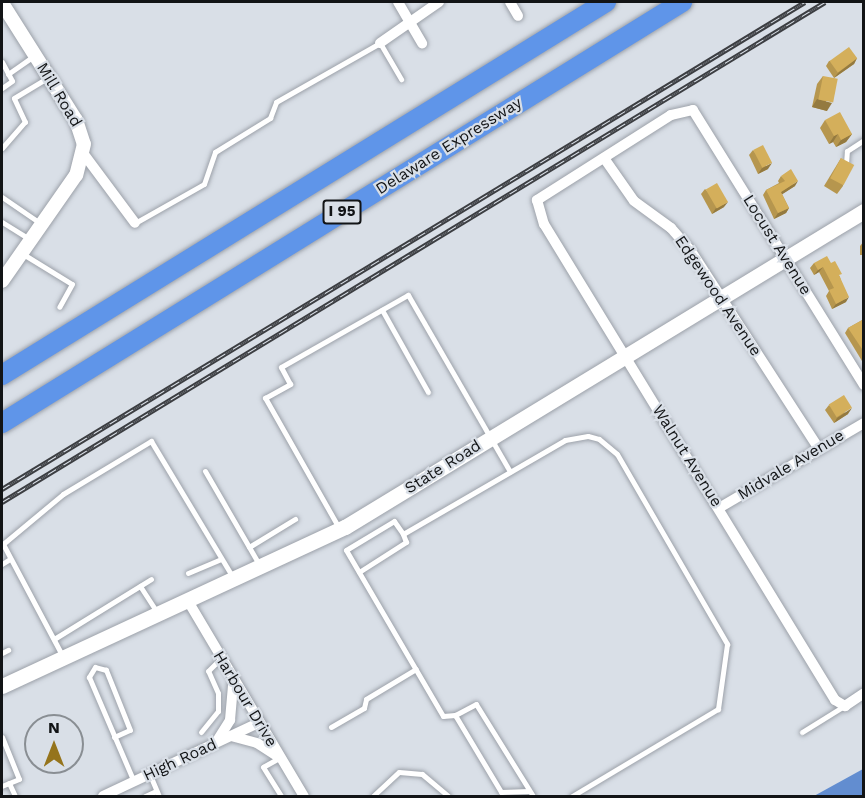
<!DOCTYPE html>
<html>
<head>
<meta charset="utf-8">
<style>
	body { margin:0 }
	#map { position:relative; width:865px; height:798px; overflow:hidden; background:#d9dfe7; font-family:"Work Sans",sans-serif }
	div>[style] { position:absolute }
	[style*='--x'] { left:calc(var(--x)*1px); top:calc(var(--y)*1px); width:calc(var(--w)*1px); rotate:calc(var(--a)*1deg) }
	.water>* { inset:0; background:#628dd0 }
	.roads { filter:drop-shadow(0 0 2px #9ca1a9) drop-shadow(0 0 2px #9ca1a9) }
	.service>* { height:5px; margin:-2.5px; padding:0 2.5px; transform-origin:2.5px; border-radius:2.5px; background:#fff }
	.minor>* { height:10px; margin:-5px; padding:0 5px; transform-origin:5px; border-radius:5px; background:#fff }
	.tertiary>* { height:14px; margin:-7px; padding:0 7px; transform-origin:7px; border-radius:7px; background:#fff }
	.secondary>* { height:15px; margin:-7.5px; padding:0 7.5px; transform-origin:7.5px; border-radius:7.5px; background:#fff }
	.motorway>* { height:20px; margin:-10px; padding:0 10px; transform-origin:10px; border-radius:10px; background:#5f95e9 }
	.rail>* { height:5px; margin-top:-2.5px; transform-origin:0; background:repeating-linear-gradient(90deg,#d9dfe7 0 9px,#3c3e42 0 18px); box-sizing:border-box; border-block:2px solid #3c3e42 }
	.wall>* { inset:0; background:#b6964e }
	.shaded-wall>* { inset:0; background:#947a40 }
	.building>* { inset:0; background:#d4af5b; transform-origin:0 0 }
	span { translate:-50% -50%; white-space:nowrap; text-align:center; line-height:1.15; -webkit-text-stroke:4.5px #d9dfe7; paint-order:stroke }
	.shield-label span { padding:2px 4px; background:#d9dfe7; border:2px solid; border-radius:4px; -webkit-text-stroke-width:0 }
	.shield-label { font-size:15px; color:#121416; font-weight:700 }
	.street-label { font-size:16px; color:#121416 }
	.frame { position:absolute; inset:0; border:3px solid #121416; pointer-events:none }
	.north { position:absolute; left:24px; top:714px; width:60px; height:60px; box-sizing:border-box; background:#d9dfe7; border:2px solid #898e93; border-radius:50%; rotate:0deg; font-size:16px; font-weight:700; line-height:24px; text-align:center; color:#121416 }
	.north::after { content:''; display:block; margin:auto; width:21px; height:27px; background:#95741c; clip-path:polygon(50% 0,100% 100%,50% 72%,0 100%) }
</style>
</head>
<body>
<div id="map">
	<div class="water">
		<i style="clip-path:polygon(863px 769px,863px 796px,814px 796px)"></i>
	</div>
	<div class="roads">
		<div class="service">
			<i style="--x:2;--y:62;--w:21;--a:62"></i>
			<i style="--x:12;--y:81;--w:12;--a:145"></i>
			<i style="--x:8;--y:74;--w:32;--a:-35"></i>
			<i style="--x:2;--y:148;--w:35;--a:-49"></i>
			<i style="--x:25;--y:122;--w:26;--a:-115"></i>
			<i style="--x:14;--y:98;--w:39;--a:-31"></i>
			<i style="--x:846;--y:164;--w:13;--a:-86"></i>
			<i style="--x:847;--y:151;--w:20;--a:-33"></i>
			<i style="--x:2;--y:197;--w:46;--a:34.4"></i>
			<i style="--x:2;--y:222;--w:32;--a:32"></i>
			<i style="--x:135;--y:223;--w:79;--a:-29.5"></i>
			<i style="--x:204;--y:184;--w:34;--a:-71"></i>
			<i style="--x:215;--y:152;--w:65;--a:-31.7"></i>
			<i style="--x:270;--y:118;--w:17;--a:-69"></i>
			<i style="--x:276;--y:102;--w:120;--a:-29.6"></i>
			<i style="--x:380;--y:43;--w:42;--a:59.7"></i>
			<i style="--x:23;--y:254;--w:57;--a:31.5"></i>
			<i style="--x:72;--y:284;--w:26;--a:119"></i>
			<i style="--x:382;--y:310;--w:94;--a:60.7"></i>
			<i style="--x:205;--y:471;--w:108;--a:59.9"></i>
			<i style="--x:339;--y:528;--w:150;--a:-119.6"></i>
			<i style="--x:265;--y:398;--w:29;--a:-29"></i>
			<i style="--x:290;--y:384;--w:19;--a:-118"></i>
			<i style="--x:281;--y:367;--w:146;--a:-29.6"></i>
			<i style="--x:408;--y:295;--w:204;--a:60"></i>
			<i style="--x:249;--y:547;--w:54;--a:-31.3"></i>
			<i style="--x:2;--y:564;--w:9;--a:-32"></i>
			<i style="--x:359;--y:572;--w:56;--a:-32.6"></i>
			<i style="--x:406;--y:542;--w:9;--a:-111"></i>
			<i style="--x:188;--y:573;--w:36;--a:-23"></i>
			<i style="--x:140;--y:586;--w:31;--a:57"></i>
			<i style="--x:54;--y:639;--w:114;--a:-31.7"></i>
			<i style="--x:2;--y:653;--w:7;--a:-27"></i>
			<i style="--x:62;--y:655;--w:126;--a:-118"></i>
			<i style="--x:3;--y:544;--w:78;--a:-39.8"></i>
			<i style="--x:63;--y:494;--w:103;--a:-31.1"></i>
			<i style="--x:151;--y:441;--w:157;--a:59"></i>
			<i style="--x:455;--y:715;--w:90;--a:59.1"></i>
			<i style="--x:501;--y:792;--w:28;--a:-2"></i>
			<i style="--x:331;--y:727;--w:38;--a:-30"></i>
			<i style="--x:364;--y:708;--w:9;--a:-77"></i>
			<i style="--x:366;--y:699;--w:58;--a:-31"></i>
			<i style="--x:201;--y:732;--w:27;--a:-51"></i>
			<i style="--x:218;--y:711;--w:18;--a:-90"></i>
			<i style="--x:218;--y:693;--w:24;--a:-114"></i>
			<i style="--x:208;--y:671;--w:17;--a:-45"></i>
			<i style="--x:802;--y:732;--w:49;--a:-31.8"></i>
			<i style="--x:2;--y:737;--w:45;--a:68"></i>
			<i style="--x:19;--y:779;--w:18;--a:158"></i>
			<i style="--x:114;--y:737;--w:17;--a:-24"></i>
			<i style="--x:130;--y:730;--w:65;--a:-111.8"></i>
			<i style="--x:106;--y:670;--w:11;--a:-165"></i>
			<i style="--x:95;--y:667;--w:12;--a:121"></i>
			<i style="--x:89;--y:677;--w:114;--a:66.8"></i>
			<i style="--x:279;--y:758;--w:18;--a:151"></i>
			<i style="--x:263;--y:767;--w:34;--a:58"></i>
			<i style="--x:150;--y:775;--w:23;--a:67"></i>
			<i style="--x:9;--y:783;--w:14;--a:65"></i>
			<i style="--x:145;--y:796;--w:12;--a:-24"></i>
			<i style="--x:373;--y:796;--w:35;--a:-43"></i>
			<i style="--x:399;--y:772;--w:23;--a:5"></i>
			<i style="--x:422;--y:774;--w:34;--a:40"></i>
			<i style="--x:533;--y:796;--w:108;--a:-121.8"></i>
			<i style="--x:476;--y:704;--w:24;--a:152"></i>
			<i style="--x:455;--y:715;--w:12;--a:175"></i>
			<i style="--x:443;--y:716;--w:192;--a:-120.3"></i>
			<i style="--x:346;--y:550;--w:56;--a:-31.1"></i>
			<i style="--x:394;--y:521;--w:16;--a:55"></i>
			<i style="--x:403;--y:534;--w:187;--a:-30.1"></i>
			<i style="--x:565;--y:440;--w:23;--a:-10"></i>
			<i style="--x:588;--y:436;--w:11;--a:15"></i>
			<i style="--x:599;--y:439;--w:23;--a:40"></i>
			<i style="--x:617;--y:454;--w:220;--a:59.9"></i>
			<i style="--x:727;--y:644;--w:66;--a:97.9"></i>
			<i style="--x:718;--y:709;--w:170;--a:149.2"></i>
		</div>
		<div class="minor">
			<i style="--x:398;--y:2;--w:48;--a:59.7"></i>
			<i style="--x:510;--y:2;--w:16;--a:60"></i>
			<i style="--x:380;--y:43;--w:72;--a:-34.8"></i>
			<i style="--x:83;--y:153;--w:87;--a:53.4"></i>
			<i style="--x:604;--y:158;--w:52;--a:55.1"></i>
			<i style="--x:634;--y:201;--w:46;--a:36.1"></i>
			<i style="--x:671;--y:228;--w:30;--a:49"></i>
			<i style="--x:691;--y:251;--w:234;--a:57.1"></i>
			<i style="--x:864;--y:385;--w:324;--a:-121.9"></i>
			<i style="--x:693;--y:110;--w:23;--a:167"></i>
			<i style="--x:671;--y:115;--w:159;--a:147.6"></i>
			<i style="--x:537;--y:200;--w:25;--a:74"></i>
			<i style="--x:544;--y:224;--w:558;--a:58.56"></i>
			<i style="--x:835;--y:700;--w:12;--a:31"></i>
			<i style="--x:845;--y:706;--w:23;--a:-34"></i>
			<i style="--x:719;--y:508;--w:168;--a:-30.4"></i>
			<i style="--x:188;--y:601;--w:227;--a:59.3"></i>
			<i style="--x:231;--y:736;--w:27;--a:15"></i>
			<i style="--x:257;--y:743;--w:24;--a:33"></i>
			<i style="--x:217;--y:741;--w:25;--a:-58"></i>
			<i style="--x:230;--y:720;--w:37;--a:-85"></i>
			<i style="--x:103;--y:796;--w:171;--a:-25.2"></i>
		</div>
		<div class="tertiary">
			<i style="--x:2;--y:3;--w:138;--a:57.7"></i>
			<i style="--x:76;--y:120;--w:25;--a:72"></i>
			<i style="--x:84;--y:144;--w:32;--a:104"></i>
			<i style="--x:76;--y:175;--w:129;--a:124.9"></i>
		</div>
		<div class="secondary">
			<i style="--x:2;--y:686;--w:378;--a:-24.9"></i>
			<i style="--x:345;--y:527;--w:608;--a:-31.34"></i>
		</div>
		<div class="motorway">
			<i style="--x:2;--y:375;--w:710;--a:-31.7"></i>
			<i style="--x:2;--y:423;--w:800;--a:-31.76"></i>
		</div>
	</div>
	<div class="rail">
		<i style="--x:2;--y:489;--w:939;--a:-31.24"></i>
		<i style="--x:2;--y:502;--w:963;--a:-31.28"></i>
	</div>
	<div class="wall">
		<i style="clip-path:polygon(857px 58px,854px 64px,834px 78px,826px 66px,829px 61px)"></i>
		<i style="clip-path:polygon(823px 76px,827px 111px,812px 107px,817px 84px)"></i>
		<i style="clip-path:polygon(825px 120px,852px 134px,846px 142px,836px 147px,833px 142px,829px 144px,820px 128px)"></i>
		<i style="clip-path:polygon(753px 150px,768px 169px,758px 174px,749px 155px)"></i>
		<i style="clip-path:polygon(841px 158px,843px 186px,837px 194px,824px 186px)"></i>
		<i style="clip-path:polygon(781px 176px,795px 186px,782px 194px,789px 208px,786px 213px,774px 219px,763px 195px,766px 190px,779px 183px,778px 181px)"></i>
		<i style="clip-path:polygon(705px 189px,724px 207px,712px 214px,701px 194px)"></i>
		<i style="clip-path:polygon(864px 241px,864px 255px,860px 255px,860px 246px)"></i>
		<i style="clip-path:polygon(814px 263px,831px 263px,840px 277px,846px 302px,832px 309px,826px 296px,829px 291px,819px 272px,814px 275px,810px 268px)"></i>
		<i style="clip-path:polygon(864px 319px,864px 359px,862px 361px,845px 333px,848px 328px)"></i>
		<i style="clip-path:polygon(829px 405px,848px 414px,834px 423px,825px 410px)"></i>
	</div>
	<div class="shaded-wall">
		<i style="clip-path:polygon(857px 58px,854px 64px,834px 78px,838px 73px)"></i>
		<i style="clip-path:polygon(817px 99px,832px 103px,827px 111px,812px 107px)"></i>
		<i style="clip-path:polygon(838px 134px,833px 142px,829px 144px,834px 136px)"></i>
		<i style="clip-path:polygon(852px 134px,846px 142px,836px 147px,841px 140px)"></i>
		<i style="clip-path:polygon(772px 163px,768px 169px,758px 174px,762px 168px)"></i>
		<i style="clip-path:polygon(798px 181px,795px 186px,778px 197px,781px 192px)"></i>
		<i style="clip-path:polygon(728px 202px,724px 207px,712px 214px,716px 208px)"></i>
		<i style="clip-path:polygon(789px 208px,786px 213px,774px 219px,778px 213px)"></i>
		<i style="clip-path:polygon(823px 267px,819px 272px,814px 275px,818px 270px)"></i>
		<i style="clip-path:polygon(849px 297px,846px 302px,832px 309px,836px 304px)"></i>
		<i style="clip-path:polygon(852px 408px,848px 414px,834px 423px,837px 418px)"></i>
	</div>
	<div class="building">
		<i style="left:849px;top:47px;width:14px;height:24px;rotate:54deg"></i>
		<i style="left:823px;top:76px;width:15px;height:24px;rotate:11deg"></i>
		<i style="clip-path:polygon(840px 112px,852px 134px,841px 140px,838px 134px,834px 136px,825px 120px)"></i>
		<i style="left:763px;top:145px;width:20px;height:11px;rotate:63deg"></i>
		<i style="left:841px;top:158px;width:15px;height:23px;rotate:28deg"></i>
		<i style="clip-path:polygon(791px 169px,798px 181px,781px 192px,789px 208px,778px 213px,766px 190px,785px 181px,781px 176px)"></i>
		<i style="left:717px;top:183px;width:22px;height:13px;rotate:60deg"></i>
		<i style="clip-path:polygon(827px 256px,831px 263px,835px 261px,842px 274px,839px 275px,849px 297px,836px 304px,829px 290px,834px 288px,823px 267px,818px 270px,814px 263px)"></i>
		<i style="clip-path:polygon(864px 319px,864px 352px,848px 328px)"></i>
		<i style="left:844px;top:395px;width:15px;height:18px;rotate:58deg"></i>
	</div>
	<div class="shield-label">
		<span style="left:342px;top:212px">I 95</span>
	</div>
	<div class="street-label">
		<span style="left:59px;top:95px;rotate:59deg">Mill Road</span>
		<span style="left:449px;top:146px;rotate:-32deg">Delaware Expressway</span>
		<span style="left:777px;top:245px;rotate:58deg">Locust Avenue</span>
		<span style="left:718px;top:296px;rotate:56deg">Edgewood Avenue</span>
		<span style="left:687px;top:456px;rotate:58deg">Walnut Avenue</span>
		<span style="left:791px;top:465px;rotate:-31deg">Midvale Avenue</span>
		<span style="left:443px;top:467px;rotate:-32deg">State Road</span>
		<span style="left:245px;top:699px;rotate:59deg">Harbour Drive</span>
		<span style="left:180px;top:760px;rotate:-25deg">High Road</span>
	</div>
	<div class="frame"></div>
	<div class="north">N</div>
</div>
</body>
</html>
